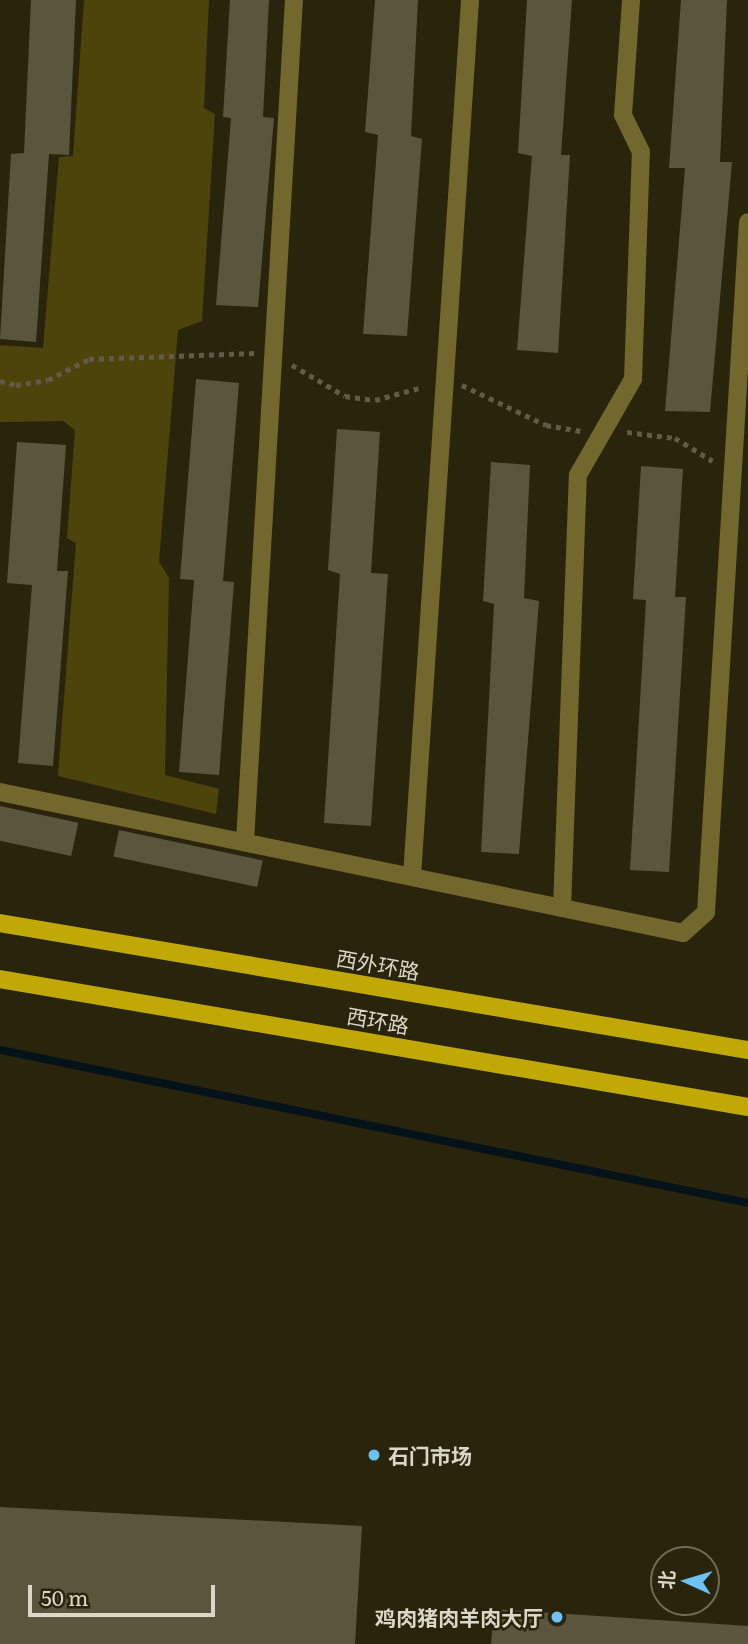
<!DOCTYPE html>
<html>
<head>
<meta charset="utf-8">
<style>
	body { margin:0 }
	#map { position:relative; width:748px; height:1644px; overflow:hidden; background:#29250d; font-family:Literata,"Noto Sans SC",serif }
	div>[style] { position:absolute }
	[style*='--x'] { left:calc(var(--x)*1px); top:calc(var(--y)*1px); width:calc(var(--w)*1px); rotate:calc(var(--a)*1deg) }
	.green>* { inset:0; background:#4d440c }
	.stream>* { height:8px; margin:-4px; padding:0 4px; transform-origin:4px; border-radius:4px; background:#061219 }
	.building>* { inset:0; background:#5a563d; transform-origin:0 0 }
	.path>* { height:4.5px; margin-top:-2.25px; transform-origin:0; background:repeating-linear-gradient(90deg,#5f5b46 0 5px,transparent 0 10px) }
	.minor>* { height:18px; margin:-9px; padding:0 9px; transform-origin:9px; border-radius:9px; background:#72672c }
	.major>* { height:18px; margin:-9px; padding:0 9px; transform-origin:9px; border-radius:9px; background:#c0a905 }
	.dots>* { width:19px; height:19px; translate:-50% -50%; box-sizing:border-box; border:4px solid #29250d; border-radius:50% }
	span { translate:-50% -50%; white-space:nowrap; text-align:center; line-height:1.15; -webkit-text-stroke:5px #29250d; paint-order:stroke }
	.street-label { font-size:21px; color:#dad7c9 }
	.poi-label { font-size:21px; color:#dad7c9; font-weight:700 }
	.left { translate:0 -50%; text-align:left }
	.right { translate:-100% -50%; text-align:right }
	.north { position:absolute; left:650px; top:1546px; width:70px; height:70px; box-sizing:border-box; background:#29250d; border:2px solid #706c58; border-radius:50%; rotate:274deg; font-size:19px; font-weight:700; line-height:28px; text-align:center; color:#dad7c9 }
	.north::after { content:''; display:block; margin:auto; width:24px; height:32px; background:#6ec2f3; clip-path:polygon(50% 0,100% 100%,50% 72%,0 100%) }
	.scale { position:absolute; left:28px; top:1585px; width:187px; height:32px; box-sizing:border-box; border:4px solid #dad7c9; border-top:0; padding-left:9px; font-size:21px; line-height:24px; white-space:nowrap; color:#dad7c9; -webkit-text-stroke:5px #29250d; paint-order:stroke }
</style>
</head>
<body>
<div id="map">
	<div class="green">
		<i style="clip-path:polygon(84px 0,209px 0,204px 108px,215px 114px,202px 321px,178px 330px,159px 562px,169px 578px,165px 775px,219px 789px,216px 814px,58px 776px,76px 543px,67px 538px,75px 430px,63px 421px,0 422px,0 345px,43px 348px,59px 157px,73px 156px)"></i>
	</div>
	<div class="stream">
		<i style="--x:0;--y:1050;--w:763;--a:11.56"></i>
	</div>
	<div class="building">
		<i style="clip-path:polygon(31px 0,76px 0,69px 155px,49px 154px,36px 342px,0 339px,11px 154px,24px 153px)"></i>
		<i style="clip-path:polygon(230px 0,269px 0,263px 117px,274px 118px,258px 307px,216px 305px,231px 118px,223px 117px)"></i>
		<i style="clip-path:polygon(375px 0,418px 0,411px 136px,422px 139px,407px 336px,363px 334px,378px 135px,365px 132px)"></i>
		<i style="clip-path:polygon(527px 0,572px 0,561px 155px,570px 155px,558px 353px,517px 350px,532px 156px,518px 153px)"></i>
		<i style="clip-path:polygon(681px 0,727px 0,720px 162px,732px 162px,710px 412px,665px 411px,685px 168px,669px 168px)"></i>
		<i style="clip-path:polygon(196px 379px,239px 383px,223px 581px,234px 582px,219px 775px,179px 772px,194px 580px,180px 579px)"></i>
		<i style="clip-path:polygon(337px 429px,380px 432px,371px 573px,388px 574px,371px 826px,324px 823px,340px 574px,328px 570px)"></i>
		<i style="clip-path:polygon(17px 442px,66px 445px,57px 571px,68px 571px,53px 766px,18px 763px,32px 585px,7px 583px)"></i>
		<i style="clip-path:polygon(491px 462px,530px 465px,524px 598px,539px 601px,519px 854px,481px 852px,494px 604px,483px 601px)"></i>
		<i style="clip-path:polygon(641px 466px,683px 469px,675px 597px,686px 597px,669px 872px,630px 870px,646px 600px,633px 599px)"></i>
		<i style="left:0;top:806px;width:80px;height:34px;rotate:12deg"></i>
		<i style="left:119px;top:830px;width:147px;height:27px;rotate:12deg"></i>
		<i style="clip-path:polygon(0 1507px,362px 1526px,355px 1644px,0 1644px)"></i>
		<i style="clip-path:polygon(494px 1609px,748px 1626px,748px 1644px,491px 1644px)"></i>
	</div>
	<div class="path">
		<i style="--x:292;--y:365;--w:61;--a:30.3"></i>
		<i style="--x:345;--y:396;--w:30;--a:8"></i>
		<i style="--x:375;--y:400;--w:50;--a:-15.2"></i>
		<i style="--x:0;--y:381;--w:16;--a:14"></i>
		<i style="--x:16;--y:385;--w:32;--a:-9"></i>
		<i style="--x:48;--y:380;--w:46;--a:-27.1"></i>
		<i style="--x:89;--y:359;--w:166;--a:-2.1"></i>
		<i style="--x:462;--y:385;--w:93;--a:25.5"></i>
		<i style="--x:546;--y:425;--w:35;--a:10"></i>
		<i style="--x:627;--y:432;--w:48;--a:7.1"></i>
		<i style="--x:675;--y:438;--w:44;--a:31.2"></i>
	</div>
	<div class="minor">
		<i style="--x:0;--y:792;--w:697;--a:11.66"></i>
		<i style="--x:683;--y:933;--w:31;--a:-42"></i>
		<i style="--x:706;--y:912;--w:691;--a:-86.52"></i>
		<i style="--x:245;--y:841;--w:842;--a:-86.67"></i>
		<i style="--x:412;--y:876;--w:878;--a:-86.21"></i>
		<i style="--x:562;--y:908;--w:433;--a:-87.9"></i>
		<i style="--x:578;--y:475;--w:111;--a:-60.2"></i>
		<i style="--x:633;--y:379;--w:227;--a:-88"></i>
		<i style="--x:641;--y:152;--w:41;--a:-115.9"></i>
		<i style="--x:623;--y:115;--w:115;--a:-86"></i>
	</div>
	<div class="major">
		<i style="--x:0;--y:923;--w:759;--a:9.64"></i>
		<i style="--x:0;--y:979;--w:759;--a:9.71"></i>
	</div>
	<div class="dots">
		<i style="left:374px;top:1455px;background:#6ec2f3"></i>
		<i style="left:557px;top:1617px;background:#6ec2f3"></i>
	</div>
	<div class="street-label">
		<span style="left:378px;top:964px;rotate:10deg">西外环路</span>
		<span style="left:378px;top:1020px;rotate:10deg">西环路</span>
	</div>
	<div class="poi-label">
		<span class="left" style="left:388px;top:1455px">石门市场</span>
		<span class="right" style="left:543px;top:1617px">鸡肉猪肉羊肉大厅</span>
	</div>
	<div class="north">北</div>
	<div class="scale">50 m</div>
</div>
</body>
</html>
